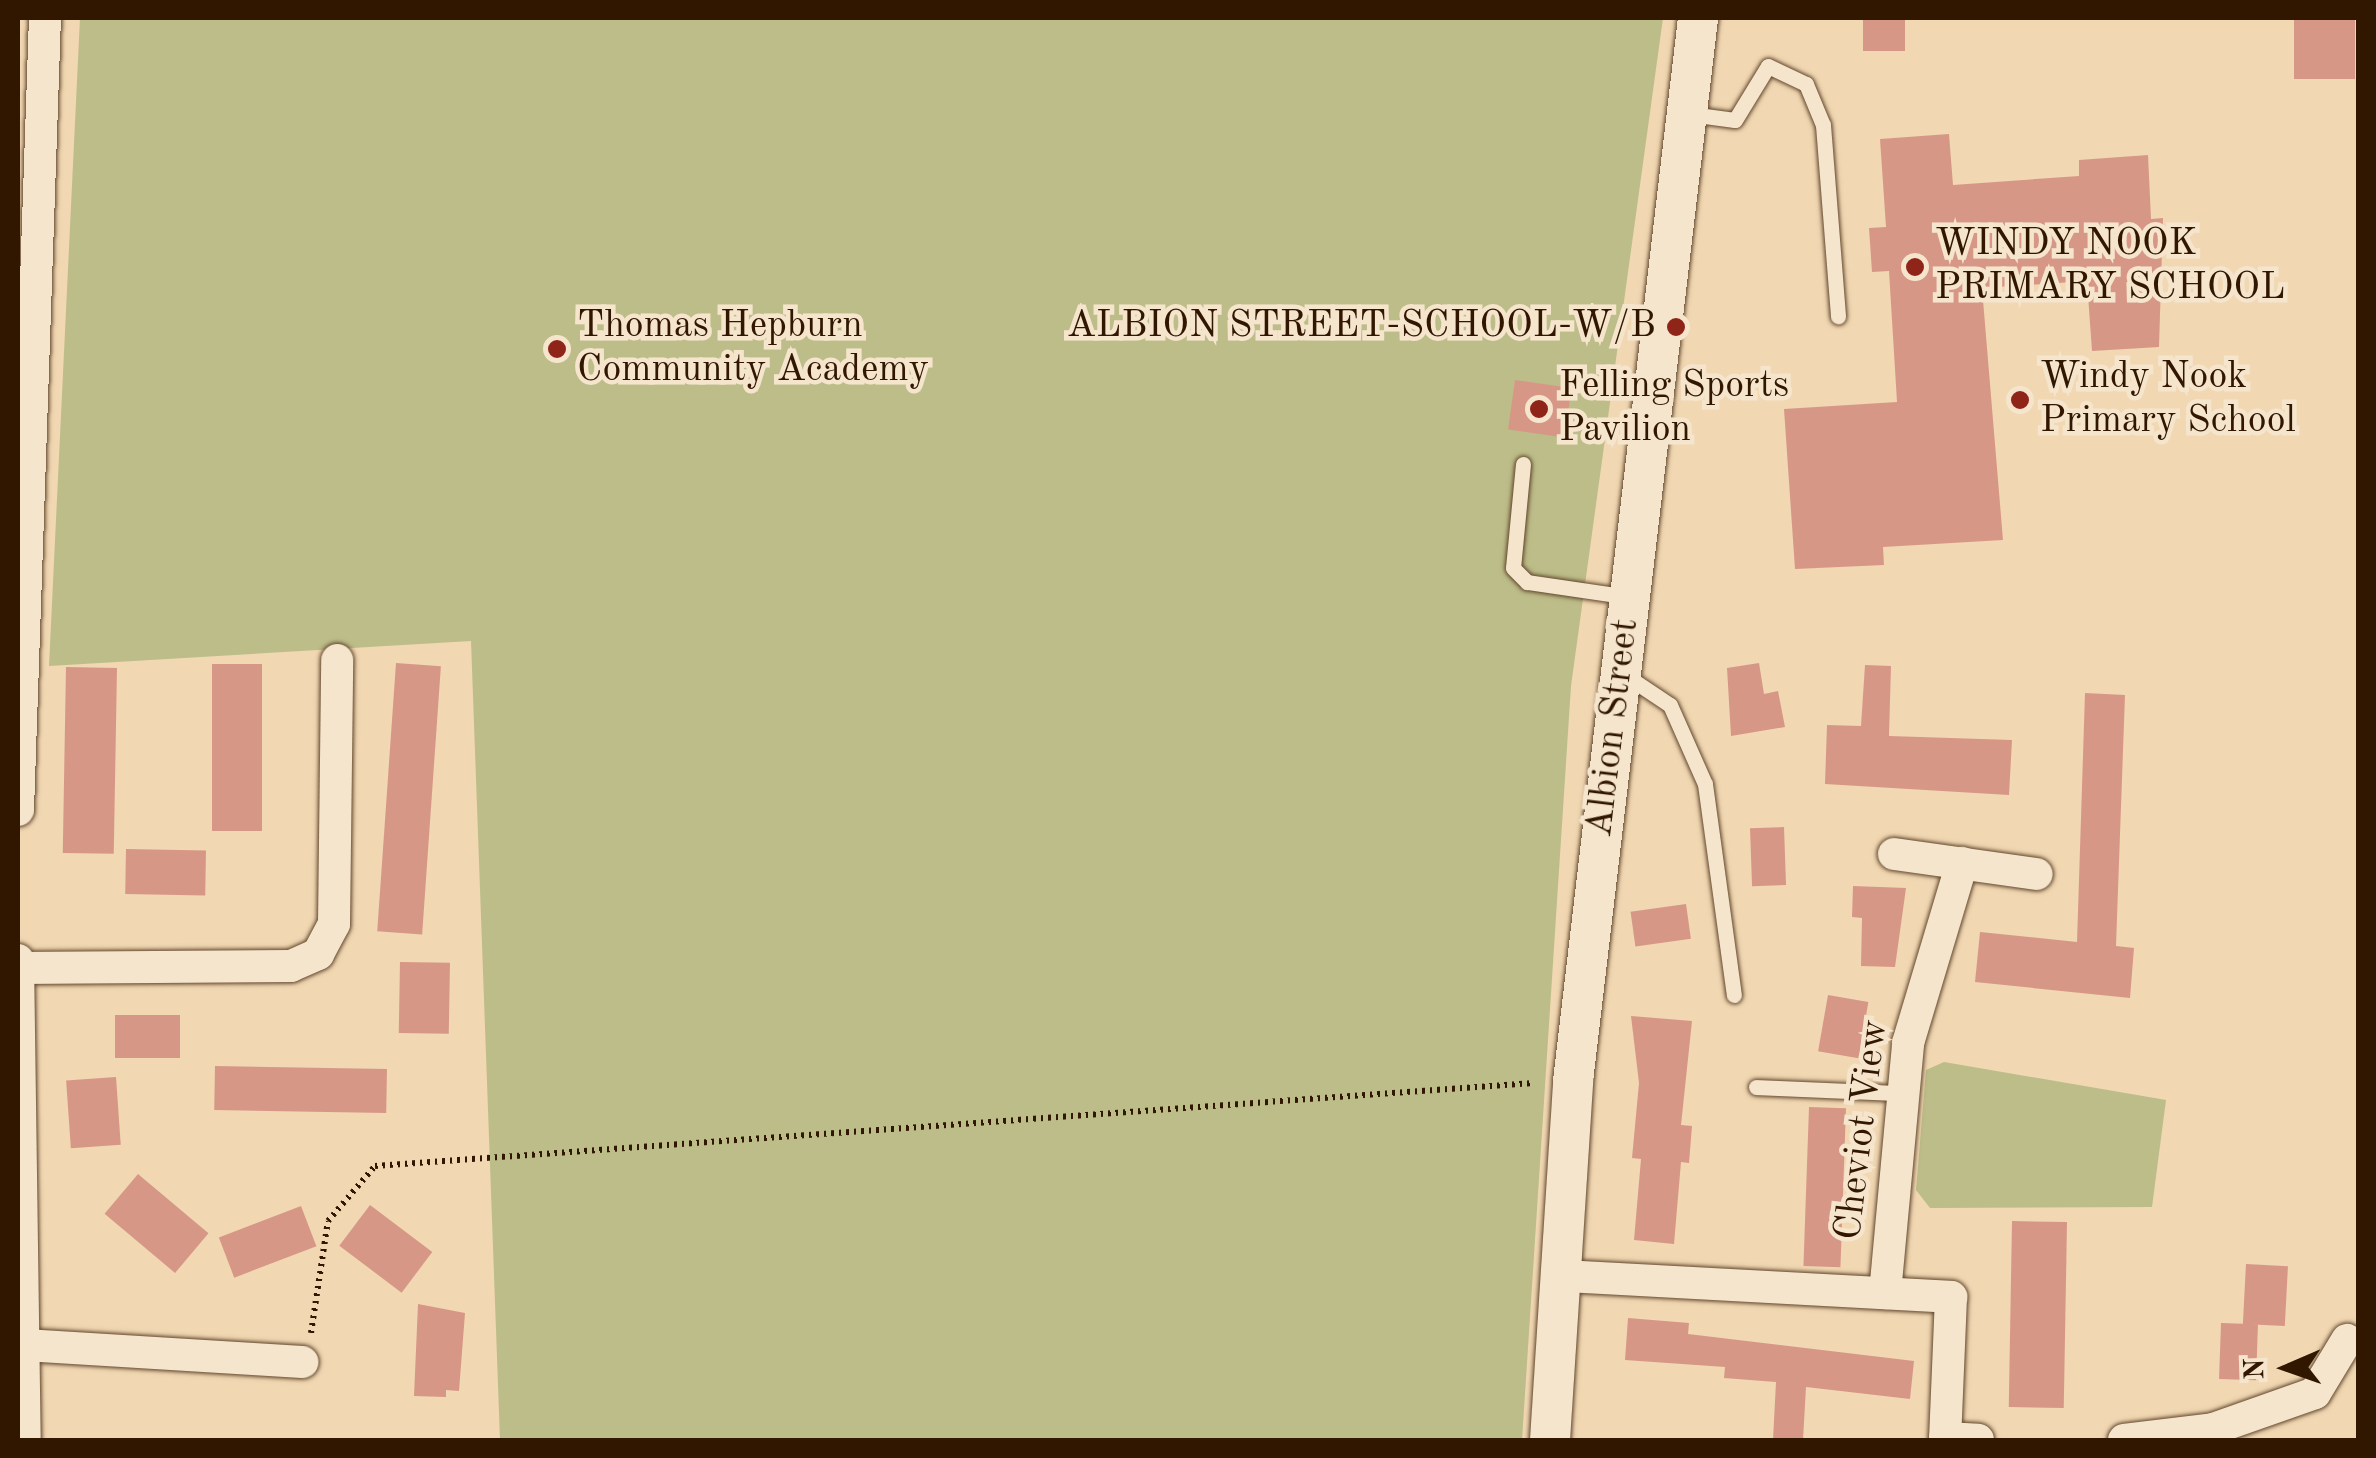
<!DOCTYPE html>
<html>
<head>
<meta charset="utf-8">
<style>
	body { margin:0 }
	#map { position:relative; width:2376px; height:1458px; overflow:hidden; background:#f1d7b2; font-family:"Old Standard TT",serif }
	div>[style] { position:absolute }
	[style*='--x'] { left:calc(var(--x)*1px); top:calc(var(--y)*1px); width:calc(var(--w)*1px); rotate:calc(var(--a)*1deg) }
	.green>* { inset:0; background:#bdbd89 }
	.building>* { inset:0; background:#d79786; transform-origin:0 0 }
	.path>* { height:6px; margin-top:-3px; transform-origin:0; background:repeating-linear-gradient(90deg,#311700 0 2.5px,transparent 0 7.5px) }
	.roads { filter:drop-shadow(0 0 2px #61472c) drop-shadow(0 0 2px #61472c) }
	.service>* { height:15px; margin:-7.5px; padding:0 7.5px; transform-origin:7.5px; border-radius:7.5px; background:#f6e5cd }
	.minor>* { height:32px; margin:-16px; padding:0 16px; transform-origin:16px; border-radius:16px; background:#f6e5cd }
	.tertiary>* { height:40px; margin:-20px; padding:0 20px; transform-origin:20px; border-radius:20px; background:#f6e5cd }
	.dots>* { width:28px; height:28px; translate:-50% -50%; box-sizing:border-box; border:5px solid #f6e5cd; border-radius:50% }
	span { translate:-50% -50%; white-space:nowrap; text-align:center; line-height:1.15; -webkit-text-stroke:9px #f6e5cd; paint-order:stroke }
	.poi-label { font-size:38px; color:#311700 }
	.left { translate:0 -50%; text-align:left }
	.right { translate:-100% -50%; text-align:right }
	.street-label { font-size:38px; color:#311700 }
	.frame { position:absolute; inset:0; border:20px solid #311700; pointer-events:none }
	.north { position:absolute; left:2236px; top:1318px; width:100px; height:100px; -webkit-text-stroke:8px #f6e5cd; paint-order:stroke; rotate:268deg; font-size:28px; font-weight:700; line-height:40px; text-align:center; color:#311700 }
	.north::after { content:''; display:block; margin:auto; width:35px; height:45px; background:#311700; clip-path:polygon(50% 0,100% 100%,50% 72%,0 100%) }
</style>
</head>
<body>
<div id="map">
	<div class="green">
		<i style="clip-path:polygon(80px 18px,1663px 18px,1571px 686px,1522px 1440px,500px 1440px,471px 641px,49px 666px)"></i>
		<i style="clip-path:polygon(1944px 1062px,2166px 1100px,2152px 1207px,1930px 1208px,1916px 1190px,1926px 1070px)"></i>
	</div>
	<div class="building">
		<i style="left:1863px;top:18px;width:42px;height:33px"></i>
		<i style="left:2294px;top:18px;width:61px;height:61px"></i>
		<i style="clip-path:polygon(1949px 134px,1953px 185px,2079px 176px,2079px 160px,2148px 155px,2151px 219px,2163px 218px,2159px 347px,2092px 351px,2087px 281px,1982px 288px,2003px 540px,1883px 547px,1884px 565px,1795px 569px,1784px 409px,1897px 402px,1889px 271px,1872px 272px,1869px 228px,1886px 227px,1880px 139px)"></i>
		<i style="left:1515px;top:380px;width:57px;height:50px;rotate:8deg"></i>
		<i style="left:396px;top:663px;width:45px;height:269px;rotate:4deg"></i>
		<i style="clip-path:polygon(1759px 663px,1764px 694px,1778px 691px,1785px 727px,1731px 736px,1727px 668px)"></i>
		<i style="left:212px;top:664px;width:50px;height:167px"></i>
		<i style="clip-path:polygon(1865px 665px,1891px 666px,1889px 736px,2012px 740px,2009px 795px,1825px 784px,1827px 725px,1861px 726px)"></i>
		<i style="left:66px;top:667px;width:51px;height:186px;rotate:1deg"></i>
		<i style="clip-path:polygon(2085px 693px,2125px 695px,2116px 946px,2134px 948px,2130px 998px,1975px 982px,1980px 932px,2077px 942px)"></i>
		<i style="left:1784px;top:827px;width:58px;height:34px;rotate:88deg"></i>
		<i style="left:126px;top:849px;width:80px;height:45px;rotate:1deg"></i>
		<i style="clip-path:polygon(1853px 886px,1906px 888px,1895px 967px,1861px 966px,1862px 918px,1852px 917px)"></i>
		<i style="left:1686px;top:904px;width:35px;height:56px;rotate:82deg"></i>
		<i style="left:400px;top:962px;width:50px;height:71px;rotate:1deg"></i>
		<i style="left:1828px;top:995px;width:41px;height:57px;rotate:10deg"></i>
		<i style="left:115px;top:1015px;width:65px;height:43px"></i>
		<i style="clip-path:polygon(1631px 1016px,1692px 1021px,1681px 1125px,1692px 1126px,1689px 1163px,1681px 1162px,1674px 1244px,1634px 1240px,1641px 1159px,1632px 1158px,1639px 1083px)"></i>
		<i style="left:215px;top:1066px;width:172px;height:44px;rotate:1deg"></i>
		<i style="left:116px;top:1077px;width:68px;height:50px;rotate:86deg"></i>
		<i style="left:1809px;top:1107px;width:37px;height:159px;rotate:2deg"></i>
		<i style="left:138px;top:1174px;width:92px;height:52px;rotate:40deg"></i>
		<i style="left:370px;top:1205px;width:78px;height:51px;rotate:37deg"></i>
		<i style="left:301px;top:1206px;width:43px;height:88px;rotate:69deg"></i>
		<i style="left:2067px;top:1222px;width:186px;height:55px;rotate:91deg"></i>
		<i style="left:2246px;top:1264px;width:42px;height:60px;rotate:3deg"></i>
		<i style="clip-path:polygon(418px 1304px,465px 1313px,459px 1391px,446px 1390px,446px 1397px,414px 1396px)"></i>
		<i style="clip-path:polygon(1628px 1318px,1689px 1323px,1688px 1334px,1914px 1361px,1910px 1399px,1806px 1387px,1803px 1440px,1773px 1440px,1776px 1382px,1724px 1378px,1725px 1367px,1625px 1360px)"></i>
		<i style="left:2221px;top:1323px;width:37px;height:56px;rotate:2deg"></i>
	</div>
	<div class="path">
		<i style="--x:311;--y:1333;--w:113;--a:-81.4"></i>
		<i style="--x:328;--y:1221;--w:72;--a:-49.5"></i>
		<i style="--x:375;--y:1166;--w:1162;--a:-4.1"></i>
	</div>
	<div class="roads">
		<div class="service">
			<i style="--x:1690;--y:114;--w:45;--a:7.6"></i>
			<i style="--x:1735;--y:120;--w:63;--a:-58.6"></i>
			<i style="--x:1768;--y:66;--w:42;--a:25.3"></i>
			<i style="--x:1806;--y:84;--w:44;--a:67.5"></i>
			<i style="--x:1823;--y:125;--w:192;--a:85.5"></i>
			<i style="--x:1523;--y:464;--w:104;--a:95.5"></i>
			<i style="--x:1513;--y:568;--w:20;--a:45"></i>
			<i style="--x:1527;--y:582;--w:104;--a:8.3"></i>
			<i style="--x:1625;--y:675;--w:54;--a:33.7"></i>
			<i style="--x:1670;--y:705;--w:86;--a:66.1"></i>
			<i style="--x:1705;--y:784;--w:213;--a:82.2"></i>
			<i style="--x:1756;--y:1087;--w:145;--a:2.4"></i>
		</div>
		<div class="minor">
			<i style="--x:18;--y:810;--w:792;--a:-88.05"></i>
			<i style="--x:1894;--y:854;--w:144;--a:8"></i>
			<i style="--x:18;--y:960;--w:480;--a:89.2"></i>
			<i style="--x:18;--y:968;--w:273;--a:-0.4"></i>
			<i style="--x:291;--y:966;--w:30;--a:-24"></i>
			<i style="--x:318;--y:954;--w:34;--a:-62"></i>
			<i style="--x:334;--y:924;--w:264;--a:-89.3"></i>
			<i style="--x:1564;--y:1276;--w:388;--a:3.1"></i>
			<i style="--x:1951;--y:1297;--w:141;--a:92.4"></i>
			<i style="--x:1945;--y:1438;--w:33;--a:3"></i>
			<i style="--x:1885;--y:1293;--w:251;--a:-84.7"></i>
			<i style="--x:1908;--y:1043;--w:188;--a:-73.3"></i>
			<i style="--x:24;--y:1345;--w:279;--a:3.5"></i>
			<i style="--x:2124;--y:1440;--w:90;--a:-7"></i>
			<i style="--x:2213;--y:1429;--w:108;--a:-19.4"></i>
			<i style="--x:2315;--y:1393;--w:62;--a:-58.9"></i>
		</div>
		<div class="tertiary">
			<i style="--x:1550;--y:1440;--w:360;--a:-86.3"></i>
			<i style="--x:1573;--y:1081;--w:1070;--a:-83.29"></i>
		</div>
	</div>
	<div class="dots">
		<i style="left:1915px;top:267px;background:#8f2418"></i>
		<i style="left:1676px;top:327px;background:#8f2418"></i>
		<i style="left:557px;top:349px;background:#8f2418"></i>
		<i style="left:2020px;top:400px;background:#8f2418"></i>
		<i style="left:1539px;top:409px;background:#8f2418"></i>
	</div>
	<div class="poi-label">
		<span class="left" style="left:1935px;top:267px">WINDY NOOK<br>PRIMARY SCHOOL</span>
		<span class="left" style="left:577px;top:349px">Thomas Hepburn<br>Community Academy</span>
		<span class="right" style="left:1656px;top:327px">ALBION STREET-SCHOOL-W/B</span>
		<span class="left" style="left:2040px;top:400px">Windy Nook<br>Primary School</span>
		<span class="left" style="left:1559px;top:409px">Felling Sports<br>Pavilion</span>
	</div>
	<div class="street-label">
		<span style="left:1614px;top:728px;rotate:-83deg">Albion Street</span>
		<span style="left:1863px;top:1130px;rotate:-83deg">Cheviot View</span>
	</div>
	<div class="frame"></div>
	<div class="north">N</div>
</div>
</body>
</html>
